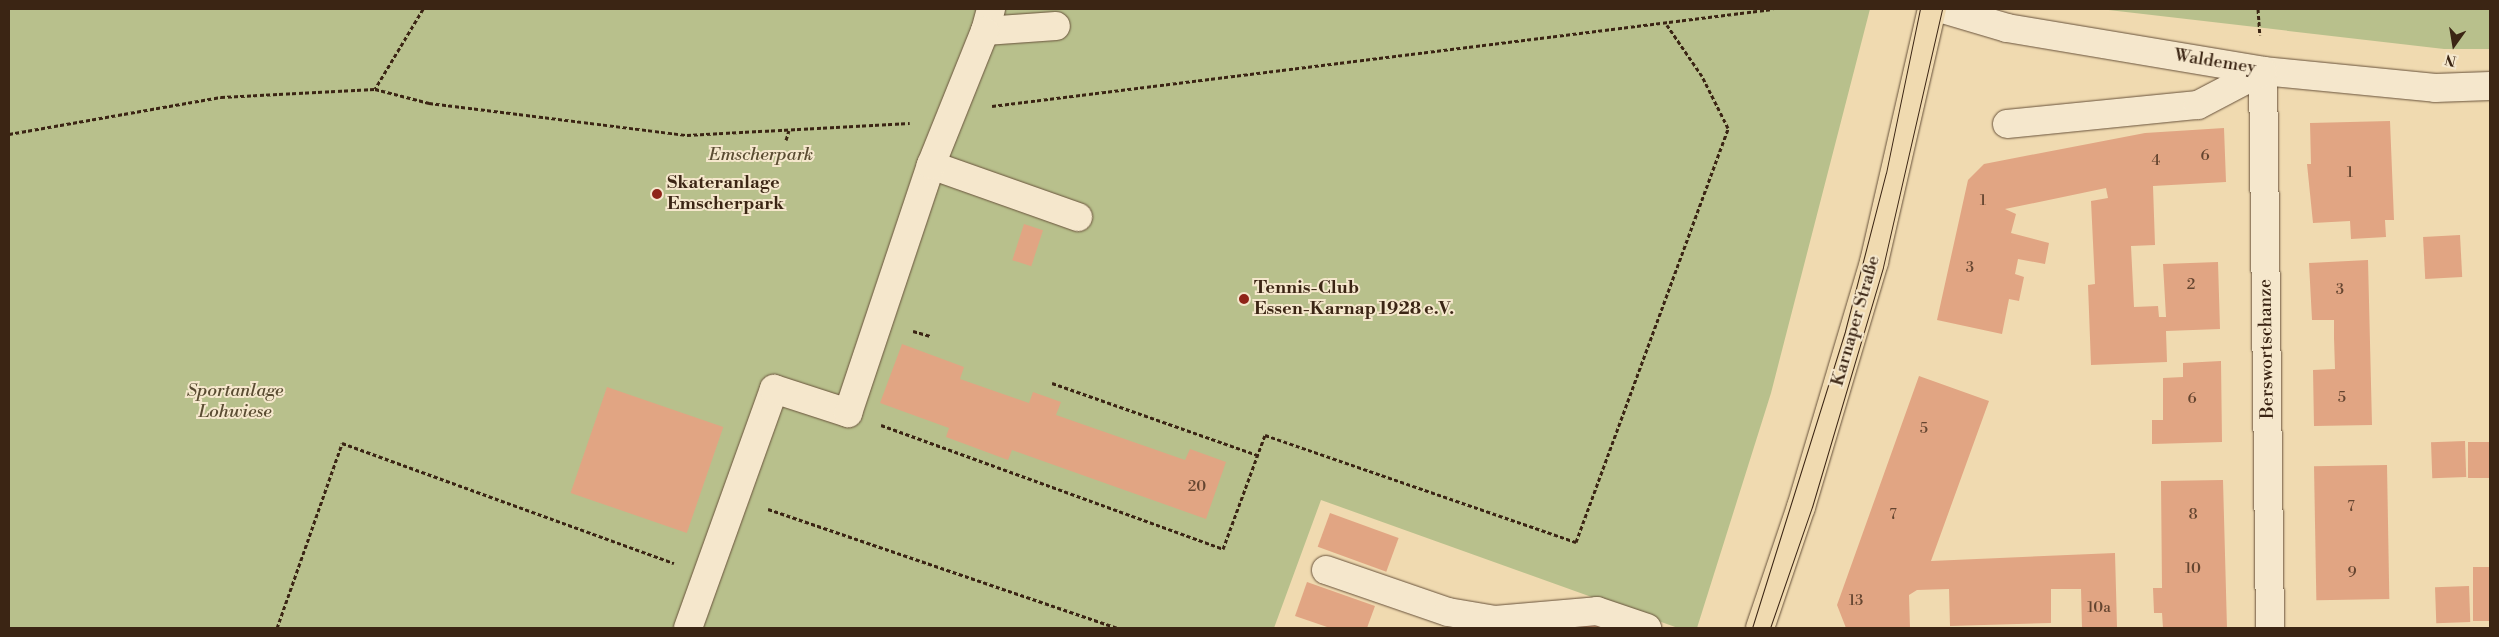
<!DOCTYPE html>
<html>
<head>
<meta charset="utf-8">
<style>
	body { margin:0 }
	#map { position:relative; width:2499px; height:637px; overflow:hidden; background:#f0dab0; font-family:"Libre Bodoni",serif }
	div>[style] { position:absolute }
	[style*='--x'] { left:calc(var(--x)*1px); top:calc(var(--y)*1px); width:calc(var(--w)*1px); rotate:calc(var(--a)*1deg) }
	.green>* { inset:0; background:#b8c08c }
	.building>* { inset:0; background:#e1a583; transform-origin:0 0 }
	.path>* { height:3px; margin-top:-1.5px; transform-origin:0; background:repeating-linear-gradient(90deg,#3b2514 0 4px,transparent 0 6.5px) }
	.roads { filter:drop-shadow(0 0 1px #68523b) drop-shadow(0 0 1px #68523b) }
	.minor>* { height:28px; margin:-14px; padding:0 14px; transform-origin:14px; border-radius:14px; background:#f5e7cc }
	.major>* { height:28px; margin:-14px; padding:0 14px; transform-origin:14px; border-radius:14px; background:#f0dab0 }
	.tram>* { height:1px; margin:-0.5px; padding:0 0.5px; transform-origin:0.5px; border-radius:0.5px; background:#3b2514 }
	.dots>* { width:14px; height:14px; translate:-50% -50%; box-sizing:border-box; border:2px solid #f5e7cc; border-radius:50% }
	span { translate:-50% -50%; white-space:nowrap; text-align:center; line-height:1.15; -webkit-text-stroke:4px #f5e7cc; paint-order:stroke }
	.number-label { font-size:15px; color:#644530 }
	.number-label span { -webkit-text-stroke-width:0 }
	.street-label { font-size:18px; color:#3b2514 }
	.park-label { font-size:18px; color:#5a4c32; font-style:italic }
	.poi-label { font-size:18px; color:#3b2514; font-weight:700 }
	.left { translate:0 -50%; text-align:left }
	.frame { position:absolute; inset:0; border:10px solid #3b2514; pointer-events:none }
	.north { position:absolute; left:2429px; top:20px; width:50px; height:50px; -webkit-text-stroke:4px #f5e7cc; paint-order:stroke; rotate:193deg; font-size:14px; font-weight:700; line-height:20px; text-align:center; color:#3b2514 }
	.north::after { content:''; display:block; margin:auto; width:18px; height:22px; background:#3b2514; clip-path:polygon(50% 0,100% 100%,50% 72%,0 100%) }
</style>
</head>
<body>
<div id="map">
	<div class="green">
		<i style="clip-path:polygon(9px 9px,1870px 9px,1771px 393px,1697px 628px,1678px 628px,1321px 500px,1274px 628px,9px 628px)"></i>
		<i style="clip-path:polygon(2100px 9px,2490px 9px,2490px 49px,2444px 49px)"></i>
	</div>
	<div class="building">
		<i style="clip-path:polygon(2390px 121px,2394px 220px,2385px 220px,2386px 237px,2351px 239px,2350px 221px,2313px 223px,2307px 164px,2311px 164px,2310px 123px)"></i>
		<i style="clip-path:polygon(2224px 128px,2226px 182px,2153px 186px,2155px 245px,2131px 246px,2134px 307px,2158px 306px,2159px 317px,2166px 317px,2163px 264px,2218px 262px,2220px 329px,2166px 331px,2167px 362px,2091px 365px,2088px 285px,2095px 284px,2091px 201px,2108px 198px,2106px 188px,2005px 209px,2016px 214px,2011px 233px,2049px 243px,2045px 264px,2018px 259px,2015px 274px,2024px 277px,2019px 301px,2009px 299px,2002px 334px,1937px 320px,1968px 180px,1984px 164px,2145px 133px)"></i>
		<i style="left:1024px;top:224px;width:20px;height:38px;rotate:18deg"></i>
		<i style="left:2460px;top:235px;width:42px;height:37px;rotate:87deg"></i>
		<i style="clip-path:polygon(2368px 260px,2372px 425px,2314px 426px,2313px 370px,2335px 369px,2334px 338px,2334px 320px,2312px 320px,2309px 263px)"></i>
		<i style="clip-path:polygon(902px 344px,964px 367px,960px 379px,1029px 403px,1033px 392px,1061px 402px,1056px 415px,1185px 460px,1190px 449px,1226px 462px,1206px 519px,1012px 450px,1008px 460px,946px 437px,949px 428px,880px 403px)"></i>
		<i style="clip-path:polygon(2221px 361px,2222px 442px,2152px 444px,2152px 420px,2163px 420px,2163px 378px,2183px 377px,2183px 363px)"></i>
		<i style="clip-path:polygon(1919px 376px,1989px 401px,1931px 561px,2115px 553px,2117px 627px,2082px 628px,2081px 589px,2051px 589px,2051px 623px,1950px 626px,1949px 589px,1917px 590px,1909px 595px,1910px 628px,1846px 628px,1837px 605px)"></i>
		<i style="left:607px;top:387px;width:123px;height:112px;rotate:19deg"></i>
		<i style="left:2465px;top:441px;width:36px;height:34px;rotate:88deg"></i>
		<i style="left:2468px;top:442px;width:22px;height:36px"></i>
		<i style="left:2387px;top:465px;width:134px;height:73px;rotate:89deg"></i>
		<i style="clip-path:polygon(2223px 480px,2227px 628px,2163px 628px,2162px 613px,2154px 613px,2153px 588px,2162px 588px,2161px 481px)"></i>
		<i style="left:1330px;top:513px;width:73px;height:36px;rotate:20deg"></i>
		<i style="left:2473px;top:567px;width:17px;height:54px"></i>
		<i style="clip-path:polygon(1307px 582px,1375px 606px,1367px 628px,1330px 628px,1295px 616px)"></i>
		<i style="left:2469px;top:586px;width:36px;height:34px;rotate:88deg"></i>
		<i style="clip-path:polygon(1575px 618px,1605px 628px,1571px 628px)"></i>
	</div>
	<div class="path">
		<i style="--x:423;--y:9;--w:93;--a:121"></i>
		<i style="--x:375;--y:89;--w:56;--a:14.5"></i>
		<i style="--x:429;--y:103;--w:260;--a:7.1"></i>
		<i style="--x:687;--y:135;--w:223;--a:-3.1"></i>
		<i style="--x:2258;--y:9;--w:26;--a:86"></i>
		<i style="--x:992;--y:106;--w:787;--a:-7.08"></i>
		<i style="--x:9;--y:134;--w:215;--a:-9.9"></i>
		<i style="--x:221;--y:97;--w:154;--a:-3"></i>
		<i style="--x:786;--y:140;--w:10;--a:-73"></i>
		<i style="--x:913;--y:331;--w:19;--a:16"></i>
		<i style="--x:1052;--y:383;--w:218;--a:19.3"></i>
		<i style="--x:881;--y:425;--w:364;--a:19.9"></i>
		<i style="--x:1223;--y:549;--w:121;--a:-69.8"></i>
		<i style="--x:1265;--y:435;--w:329;--a:19"></i>
		<i style="--x:1576;--y:542;--w:441;--a:-69.8"></i>
		<i style="--x:1728;--y:128;--w:58;--a:-116.6"></i>
		<i style="--x:1702;--y:76;--w:62;--a:-124.5"></i>
		<i style="--x:768;--y:509;--w:370;--a:18.8"></i>
		<i style="--x:277;--y:628;--w:196;--a:-70.6"></i>
		<i style="--x:342;--y:443;--w:353;--a:19.9"></i>
	</div>
	<div class="roads">
		<div class="minor">
			<i style="--x:991;--y:9;--w:23;--a:105"></i>
			<i style="--x:985;--y:31;--w:71;--a:-4"></i>
			<i style="--x:1943;--y:9;--w:67;--a:16.5"></i>
			<i style="--x:2007;--y:28;--w:260;--a:9.5"></i>
			<i style="--x:2263;--y:71;--w:173;--a:5.6"></i>
			<i style="--x:2435;--y:88;--w:55;--a:-2.1"></i>
			<i style="--x:2263;--y:71;--w:557;--a:89.28"></i>
			<i style="--x:2007;--y:124;--w:192;--a:-5.7"></i>
			<i style="--x:2198;--y:105;--w:73;--a:-27.6"></i>
			<i style="--x:931;--y:165;--w:156;--a:19.5"></i>
			<i style="--x:1326;--y:570;--w:129;--a:19"></i>
			<i style="--x:1448;--y:612;--w:48;--a:9.7"></i>
			<i style="--x:1495;--y:620;--w:102;--a:-5"></i>
			<i style="--x:1597;--y:611;--w:53;--a:18.8"></i>
			<i style="--x:688;--y:628;--w:254;--a:-70.2"></i>
			<i style="--x:774;--y:389;--w:78;--a:18"></i>
			<i style="--x:848;--y:413;--w:262;--a:-71.5"></i>
			<i style="--x:931;--y:165;--w:144;--a:-68.1"></i>
		</div>
		<div class="major">
			<i style="--x:1760;--y:628;--w:128;--a:-71.3"></i>
			<i style="--x:1801;--y:507;--w:256;--a:-73.4"></i>
			<i style="--x:1874;--y:262;--w:260;--a:-77.1"></i>
		</div>
	</div>
	<div class="tram">
		<i style="--x:1752;--y:628;--w:311;--a:-72.6"></i>
		<i style="--x:1845;--y:331;--w:163;--a:-75.5"></i>
		<i style="--x:1886;--y:173;--w:167;--a:-78.3"></i>
		<i style="--x:1770;--y:628;--w:128;--a:-70.9"></i>
		<i style="--x:1812;--y:507;--w:250;--a:-73.5"></i>
		<i style="--x:1883;--y:267;--w:265;--a:-77.1"></i>
	</div>
	<div class="dots">
		<i style="left:657px;top:194px;background:#8f2418"></i>
		<i style="left:1244px;top:299px;background:#8f2418"></i>
	</div>
	<div class="number-label">
		<span style="left:2205px;top:156px">6</span>
		<span style="left:2156px;top:161px">4</span>
		<span style="left:2350px;top:173px">1</span>
		<span style="left:1983px;top:201px">1</span>
		<span style="left:1970px;top:268px">3</span>
		<span style="left:2191px;top:285px">2</span>
		<span style="left:2340px;top:290px">3</span>
		<span style="left:2342px;top:398px">5</span>
		<span style="left:2192px;top:399px">6</span>
		<span style="left:1924px;top:429px">5</span>
		<span style="left:1197px;top:487px">20</span>
		<span style="left:2351px;top:507px">7</span>
		<span style="left:1893px;top:515px">7</span>
		<span style="left:2193px;top:515px">8</span>
		<span style="left:2193px;top:569px">10</span>
		<span style="left:2352px;top:573px">9</span>
		<span style="left:1856px;top:601px">13</span>
		<span style="left:2099px;top:608px">10a</span>
	</div>
	<div class="street-label">
		<span style="left:2215px;top:62px;rotate:9deg">Waldemey</span>
		<span style="left:1856px;top:321px;rotate:-74deg">Karnaper Straße</span>
		<span style="left:2267px;top:349px;rotate:-91deg">Berswortschanze</span>
	</div>
	<div class="park-label">
		<span style="left:761px;top:155px">Emscherpark</span>
		<span style="left:235px;top:402px">Sportanlage<br>Lohwiese</span>
	</div>
	<div class="poi-label">
		<span class="left" style="left:667px;top:194px">Skateranlage<br>Emscherpark</span>
		<span class="left" style="left:1254px;top:299px">Tennis-Club<br>Essen-Karnap 1928 e.V.</span>
	</div>
	<div class="frame"></div>
	<div class="north">N</div>
</div>
</body>
</html>
